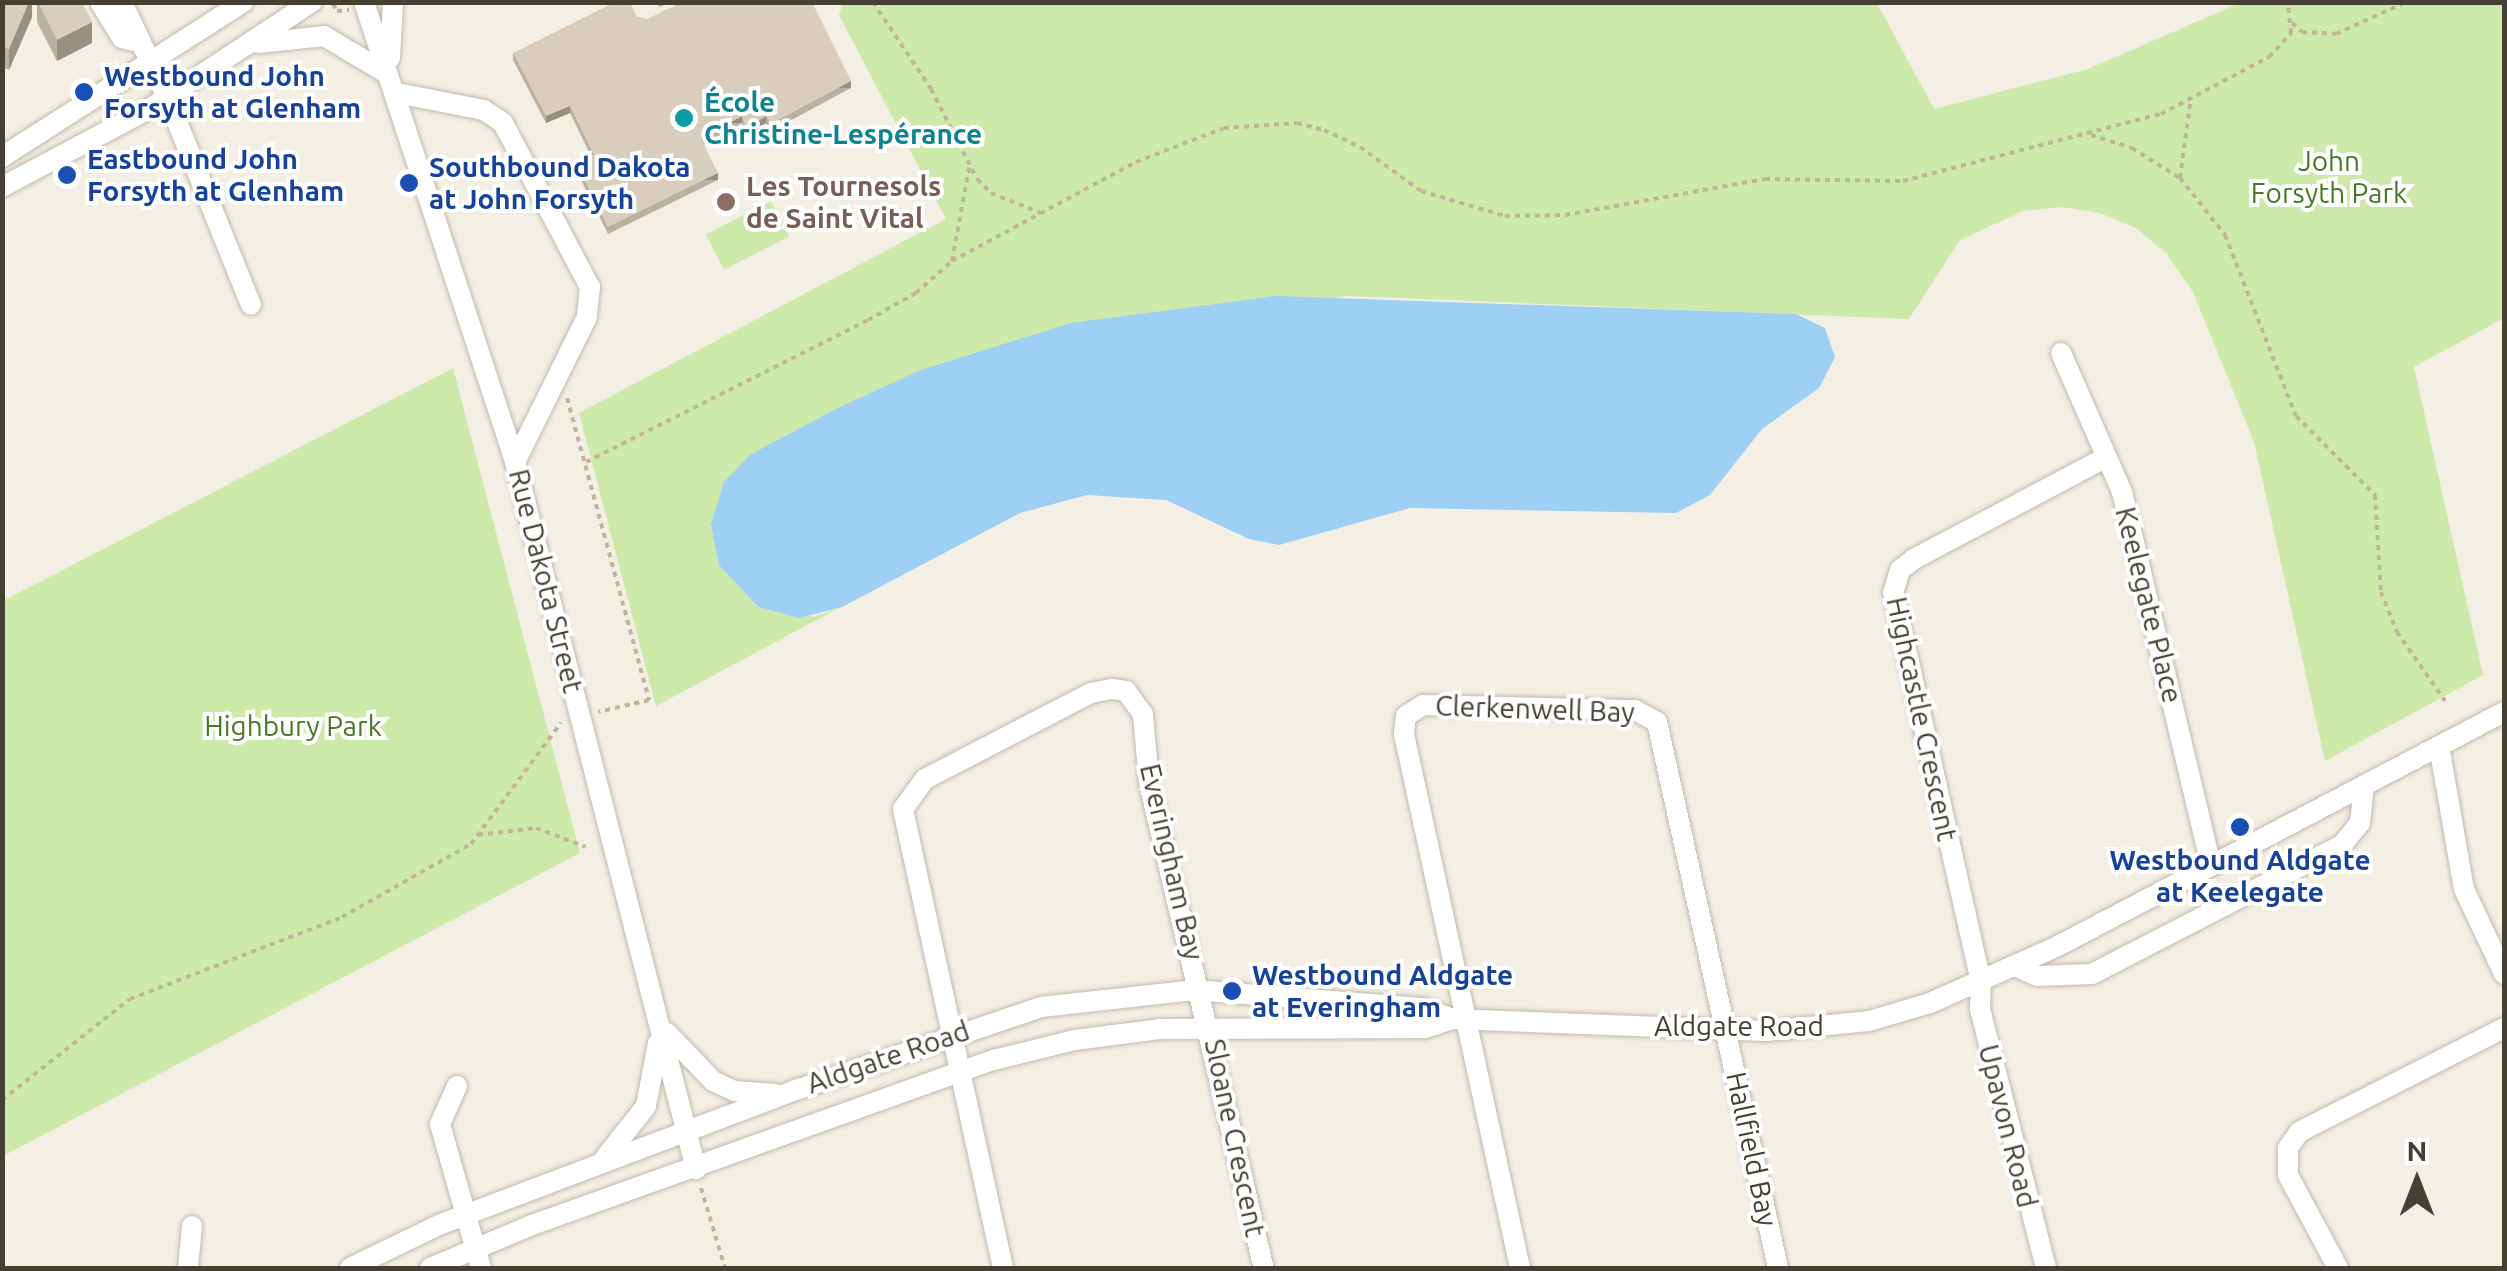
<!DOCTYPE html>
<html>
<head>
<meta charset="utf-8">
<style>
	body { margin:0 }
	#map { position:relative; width:2507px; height:1271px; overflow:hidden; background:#f4efe5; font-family:Ubuntu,sans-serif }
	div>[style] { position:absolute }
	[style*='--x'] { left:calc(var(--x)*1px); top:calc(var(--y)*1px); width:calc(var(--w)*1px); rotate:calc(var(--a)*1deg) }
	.green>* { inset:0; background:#cdeaab; transform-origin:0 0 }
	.water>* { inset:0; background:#9ecff4 }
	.path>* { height:4px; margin-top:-2px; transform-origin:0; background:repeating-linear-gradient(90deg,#c2b498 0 5px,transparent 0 10px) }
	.roads { filter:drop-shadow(0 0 2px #c2baaa) drop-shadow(0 0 2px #c2baaa) }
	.minor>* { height:20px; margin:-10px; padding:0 10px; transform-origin:10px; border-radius:10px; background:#fff }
	.wall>* { inset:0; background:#bbb1a3 }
	.shaded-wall>* { inset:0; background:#989084; transform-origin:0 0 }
	.building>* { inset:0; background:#d9cebd }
	.dots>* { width:28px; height:28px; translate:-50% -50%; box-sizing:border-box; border:5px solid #fff; border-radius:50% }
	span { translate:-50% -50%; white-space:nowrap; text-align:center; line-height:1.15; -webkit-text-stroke:8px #fff; paint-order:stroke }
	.transit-label { font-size:28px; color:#164399; font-weight:700 }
	.left { translate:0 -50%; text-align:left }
	.culture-label { font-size:28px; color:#0d838f; font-weight:700 }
	.park-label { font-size:28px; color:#437b24 }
	.education-label { font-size:28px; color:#785e54; font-weight:700 }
	.street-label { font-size:28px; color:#464034 }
	.frame { position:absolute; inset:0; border:5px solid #464034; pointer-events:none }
	.north { position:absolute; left:2367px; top:1131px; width:100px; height:100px; -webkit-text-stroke:8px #fff; paint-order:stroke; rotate:0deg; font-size:28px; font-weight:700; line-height:40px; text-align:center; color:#464034 }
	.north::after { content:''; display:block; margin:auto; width:35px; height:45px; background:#464034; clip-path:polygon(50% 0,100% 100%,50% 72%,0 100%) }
</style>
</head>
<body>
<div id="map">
	<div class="green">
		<i style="clip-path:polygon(843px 3px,1877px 3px,1934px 109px,2088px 69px,2240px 3px,2504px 3px,2504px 318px,2414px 367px,2483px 675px,2325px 761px,2254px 442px,2193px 292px,2166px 253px,2136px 228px,2100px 213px,2062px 207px,2023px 211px,1960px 240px,1909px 319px,1347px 296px,921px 370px,751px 454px,719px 565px,758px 607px,814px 617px,841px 607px,656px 706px,579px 413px,946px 219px,839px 15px)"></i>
		<i style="left:771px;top:201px;width:40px;height:73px;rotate:63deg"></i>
		<i style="clip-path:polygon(453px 368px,580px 853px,3px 1156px,3px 601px)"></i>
	</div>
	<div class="water">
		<i style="clip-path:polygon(1275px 296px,1796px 314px,1825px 328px,1835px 357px,1819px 388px,1762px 429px,1710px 495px,1676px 513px,1410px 508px,1279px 545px,1249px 539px,1166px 500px,1087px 495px,1020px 513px,842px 607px,799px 618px,758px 607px,719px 565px,711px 524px,724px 482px,751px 454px,840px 407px,921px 370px,1071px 323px)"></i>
	</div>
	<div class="path">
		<i style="--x:659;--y:2;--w:16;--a:63"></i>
		<i style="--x:873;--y:2;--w:105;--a:56.3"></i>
		<i style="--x:931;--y:89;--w:101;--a:62.9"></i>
		<i style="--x:977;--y:179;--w:20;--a:45"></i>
		<i style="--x:991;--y:193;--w:54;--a:21.8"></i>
		<i style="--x:333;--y:4;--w:8;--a:60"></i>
		<i style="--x:337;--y:11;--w:12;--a:-5"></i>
		<i style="--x:2292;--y:23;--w:13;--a:42"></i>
		<i style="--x:2302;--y:32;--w:34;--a:3"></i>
		<i style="--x:2336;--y:34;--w:77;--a:-24.6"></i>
		<i style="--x:2091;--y:135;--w:43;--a:17.6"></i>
		<i style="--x:2132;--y:148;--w:57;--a:32"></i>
		<i style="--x:2180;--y:178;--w:73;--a:51.7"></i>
		<i style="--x:2225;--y:235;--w:194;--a:68.6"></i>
		<i style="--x:2296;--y:416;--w:112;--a:45"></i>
		<i style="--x:2375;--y:495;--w:97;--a:86.5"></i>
		<i style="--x:2381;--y:592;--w:43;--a:68.2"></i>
		<i style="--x:2397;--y:632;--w:84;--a:55.2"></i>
		<i style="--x:2180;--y:178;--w:81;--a:-82.2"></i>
		<i style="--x:952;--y:261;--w:95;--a:-79.6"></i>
		<i style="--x:567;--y:398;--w:313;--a:74.8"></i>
		<i style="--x:649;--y:700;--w:52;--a:166.8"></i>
		<i style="--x:586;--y:462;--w:316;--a:-26.7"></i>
		<i style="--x:868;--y:320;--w:55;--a:-29.4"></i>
		<i style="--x:916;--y:293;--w:48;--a:-41.6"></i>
		<i style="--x:952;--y:261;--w:209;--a:-28.3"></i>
		<i style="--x:1136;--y:162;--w:94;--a:-21.1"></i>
		<i style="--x:1224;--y:128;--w:73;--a:-3.9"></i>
		<i style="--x:1297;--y:123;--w:28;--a:15"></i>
		<i style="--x:1324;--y:130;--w:40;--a:25"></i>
		<i style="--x:1360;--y:147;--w:75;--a:35.8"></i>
		<i style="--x:1421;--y:191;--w:88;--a:16.6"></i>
		<i style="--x:1505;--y:216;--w:60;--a:-1"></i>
		<i style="--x:1565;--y:215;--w:203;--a:-10.2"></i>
		<i style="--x:1765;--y:179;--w:138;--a:0.8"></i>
		<i style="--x:1903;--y:181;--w:267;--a:-14.6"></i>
		<i style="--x:2161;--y:114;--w:122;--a:-27.8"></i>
		<i style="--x:2269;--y:57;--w:33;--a:-47"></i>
		<i style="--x:2291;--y:33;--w:31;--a:-96"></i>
		<i style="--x:478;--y:835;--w:58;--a:-6.9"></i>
		<i style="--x:536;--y:828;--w:53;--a:20.8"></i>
		<i style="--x:2;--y:1100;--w:163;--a:-38.3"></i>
		<i style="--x:130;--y:999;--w:227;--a:-21.1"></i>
		<i style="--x:342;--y:917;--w:148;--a:-29.5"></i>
		<i style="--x:471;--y:844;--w:151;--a:-53.4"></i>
		<i style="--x:701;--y:1188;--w:84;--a:73.3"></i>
	</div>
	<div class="roads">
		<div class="minor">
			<i style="--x:100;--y:2;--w:42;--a:58.6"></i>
			<i style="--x:122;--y:38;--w:16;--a:14"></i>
			<i style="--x:122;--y:2;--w:105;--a:64.7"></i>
			<i style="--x:167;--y:97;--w:224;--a:68"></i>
			<i style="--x:364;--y:2;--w:484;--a:71.8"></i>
			<i style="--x:515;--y:462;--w:730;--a:75.64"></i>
			<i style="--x:259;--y:43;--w:65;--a:-6.1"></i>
			<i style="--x:324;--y:36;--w:74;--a:30.7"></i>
			<i style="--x:390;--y:58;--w:56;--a:-86.9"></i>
			<i style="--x:397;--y:93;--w:89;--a:11.1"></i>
			<i style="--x:484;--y:110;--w:23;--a:34"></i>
			<i style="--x:503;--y:123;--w:186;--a:62.1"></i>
			<i style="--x:590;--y:287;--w:30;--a:96"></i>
			<i style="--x:587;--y:317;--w:162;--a:116.4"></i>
			<i style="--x:2;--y:157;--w:287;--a:-32.7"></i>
			<i style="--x:2;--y:187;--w:166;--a:-28"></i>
			<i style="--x:149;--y:109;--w:195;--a:-33.3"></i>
			<i style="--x:2061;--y:353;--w:152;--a:66.3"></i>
			<i style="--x:2122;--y:492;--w:384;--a:76.6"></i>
			<i style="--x:2439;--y:746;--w:145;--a:80.1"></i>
			<i style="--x:2464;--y:889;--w:94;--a:64.8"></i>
			<i style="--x:2015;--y:966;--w:24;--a:24"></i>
			<i style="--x:2037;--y:976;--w:55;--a:-2.1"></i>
			<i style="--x:2092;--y:974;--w:281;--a:-27.3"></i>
			<i style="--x:2342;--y:845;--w:28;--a:-51"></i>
			<i style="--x:2360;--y:823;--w:37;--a:-84"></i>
			<i style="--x:667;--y:1033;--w:66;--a:46.2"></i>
			<i style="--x:713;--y:1081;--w:23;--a:25"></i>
			<i style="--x:734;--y:1091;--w:41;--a:4.2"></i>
			<i style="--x:457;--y:1086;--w:42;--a:114.1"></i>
			<i style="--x:440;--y:1124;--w:150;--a:74.1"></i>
			<i style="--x:605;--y:1158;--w:66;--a:-51.7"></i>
			<i style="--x:646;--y:1106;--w:64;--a:-79.2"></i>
			<i style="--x:188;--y:1268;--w:42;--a:-84.6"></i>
			<i style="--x:350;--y:1268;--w:101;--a:-25.8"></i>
			<i style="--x:441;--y:1224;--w:383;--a:-20.7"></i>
			<i style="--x:799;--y:1089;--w:256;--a:-18.7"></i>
			<i style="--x:1041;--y:1007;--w:154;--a:-6.3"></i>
			<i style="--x:1194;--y:990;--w:231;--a:4.5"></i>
			<i style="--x:1424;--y:1008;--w:31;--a:21"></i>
			<i style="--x:430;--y:1268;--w:111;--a:-22.9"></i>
			<i style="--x:532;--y:1225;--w:491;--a:-19.7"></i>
			<i style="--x:994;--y:1060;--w:83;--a:-13.9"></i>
			<i style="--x:1075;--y:1040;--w:87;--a:-7.3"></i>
			<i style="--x:1161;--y:1029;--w:264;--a:-0.2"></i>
			<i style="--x:1425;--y:1028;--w:29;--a:-18"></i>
			<i style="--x:1453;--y:1019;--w:313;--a:2.2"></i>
			<i style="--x:1766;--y:1031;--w:103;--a:-5.5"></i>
			<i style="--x:1869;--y:1021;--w:64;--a:-16.4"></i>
			<i style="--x:1930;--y:1003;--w:138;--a:-24"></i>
			<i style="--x:2056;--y:947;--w:506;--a:-27.68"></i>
			<i style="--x:1003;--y:1268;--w:470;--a:-102.3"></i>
			<i style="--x:903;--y:809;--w:37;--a:-54"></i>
			<i style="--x:925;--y:779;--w:187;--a:-27.4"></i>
			<i style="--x:1091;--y:693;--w:21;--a:-11"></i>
			<i style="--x:1112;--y:689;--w:14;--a:8"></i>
			<i style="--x:1126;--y:691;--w:29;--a:54"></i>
			<i style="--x:1143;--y:714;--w:69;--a:85"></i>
			<i style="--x:1149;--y:783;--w:498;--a:76.7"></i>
			<i style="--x:1520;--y:1268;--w:546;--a:-102.26"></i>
			<i style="--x:1404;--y:734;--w:18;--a:-84"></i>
			<i style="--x:1406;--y:716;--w:20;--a:-33"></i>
			<i style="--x:1423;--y:705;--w:212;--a:1.4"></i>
			<i style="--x:1635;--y:710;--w:25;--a:29"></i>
			<i style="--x:1657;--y:722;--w:559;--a:77.5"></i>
			<i style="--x:2046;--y:1268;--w:267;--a:-104.3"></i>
			<i style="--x:1980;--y:1009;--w:27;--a:-88"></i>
			<i style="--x:1981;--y:982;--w:399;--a:-102.7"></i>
			<i style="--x:1893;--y:593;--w:24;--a:-73"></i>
			<i style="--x:1900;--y:570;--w:18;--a:-38"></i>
			<i style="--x:1914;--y:559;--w:218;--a:-27.9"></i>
			<i style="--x:2338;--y:1268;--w:106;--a:-118.3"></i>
			<i style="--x:2288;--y:1175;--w:27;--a:-90"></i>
			<i style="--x:2288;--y:1148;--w:19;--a:-55"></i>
			<i style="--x:2299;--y:1132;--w:230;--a:-26.9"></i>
		</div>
	</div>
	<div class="wall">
		<i style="clip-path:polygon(2px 2px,32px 2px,32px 17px,9px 70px,2px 67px)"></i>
		<i style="clip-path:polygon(37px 2px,92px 43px,57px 61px,37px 22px)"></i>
		<i style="clip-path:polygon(637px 17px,647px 19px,851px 88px,771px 131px,766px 123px,746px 135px,742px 123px,704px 145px,718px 180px,608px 234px,576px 170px,576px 162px,591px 156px,570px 113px,546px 123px,513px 60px,513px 53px)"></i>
	</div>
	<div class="shaded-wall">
		<i style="clip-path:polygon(29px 2px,32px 2px,32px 17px,9px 70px,9px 49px)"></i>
		<i style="clip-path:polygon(92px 22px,92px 43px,57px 61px,57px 40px)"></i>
		<i style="left:851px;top:81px;width:7px;height:91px;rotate:90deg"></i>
		<i style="clip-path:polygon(570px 106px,570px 113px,546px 123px,546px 116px)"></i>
		<i style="left:742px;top:116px;width:7px;height:47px;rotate:90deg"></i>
		<i style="clip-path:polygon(766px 116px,766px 123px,746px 135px,746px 128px)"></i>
		<i style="left:718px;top:173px;width:7px;height:123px;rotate:90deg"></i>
	</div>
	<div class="building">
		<i style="clip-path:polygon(2px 2px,29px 2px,9px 49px,2px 46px)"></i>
		<i style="clip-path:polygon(38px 2px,82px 2px,92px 22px,57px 40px)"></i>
		<i style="clip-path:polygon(615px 2px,630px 2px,637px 17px,647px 19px,683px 2px,812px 2px,851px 81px,771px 124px,766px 116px,746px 128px,742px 116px,701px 139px,718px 173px,608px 227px,576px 162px,594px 155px,570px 106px,546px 116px,513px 53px)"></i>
	</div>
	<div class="dots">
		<i style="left:84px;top:92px;background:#1a4fb4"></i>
		<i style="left:684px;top:118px;background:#0f9aa8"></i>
		<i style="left:67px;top:175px;background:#1a4fb4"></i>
		<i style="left:409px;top:183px;background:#1a4fb4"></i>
		<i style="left:726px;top:202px;background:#8d6e63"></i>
		<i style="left:2240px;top:827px;background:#1a4fb4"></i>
		<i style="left:1232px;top:991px;background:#1a4fb4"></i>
	</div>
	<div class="transit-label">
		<span class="left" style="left:104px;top:92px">Westbound John<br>Forsyth at Glenham</span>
		<span class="left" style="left:87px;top:175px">Eastbound John<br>Forsyth at Glenham</span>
		<span class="left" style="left:429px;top:183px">Southbound Dakota<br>at John Forsyth</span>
		<span style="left:2240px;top:876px">Westbound Aldgate<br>at Keelegate</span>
		<span class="left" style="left:1252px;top:991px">Westbound Aldgate<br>at Everingham</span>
	</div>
	<div class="culture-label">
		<span class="left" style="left:704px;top:118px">École<br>Christine-Lespérance</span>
	</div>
	<div class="park-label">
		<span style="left:2329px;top:177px">John<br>Forsyth Park</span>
		<span style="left:293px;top:726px">Highbury Park</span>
	</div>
	<div class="education-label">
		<span class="left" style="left:746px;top:202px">Les Tournesols<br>de Saint Vital</span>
	</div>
	<div class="street-label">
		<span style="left:546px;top:581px;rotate:76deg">Rue Dakota Street</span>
		<span style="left:2149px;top:605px;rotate:76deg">Keelegate Place</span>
		<span style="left:1535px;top:709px;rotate:2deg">Clerkenwell Bay</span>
		<span style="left:1922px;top:719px;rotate:78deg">Highcastle Crescent</span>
		<span style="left:1172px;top:862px;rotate:77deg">Everingham Bay</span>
		<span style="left:1739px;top:1026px">Aldgate Road</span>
		<span style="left:888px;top:1057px;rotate:-19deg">Aldgate Road</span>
		<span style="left:2008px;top:1126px;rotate:76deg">Upavon Road</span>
		<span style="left:1235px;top:1138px;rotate:78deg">Sloane Crescent</span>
		<span style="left:1752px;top:1149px;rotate:78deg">Hallfield Bay</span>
	</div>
	<div class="frame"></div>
	<div class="north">N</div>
</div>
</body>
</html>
